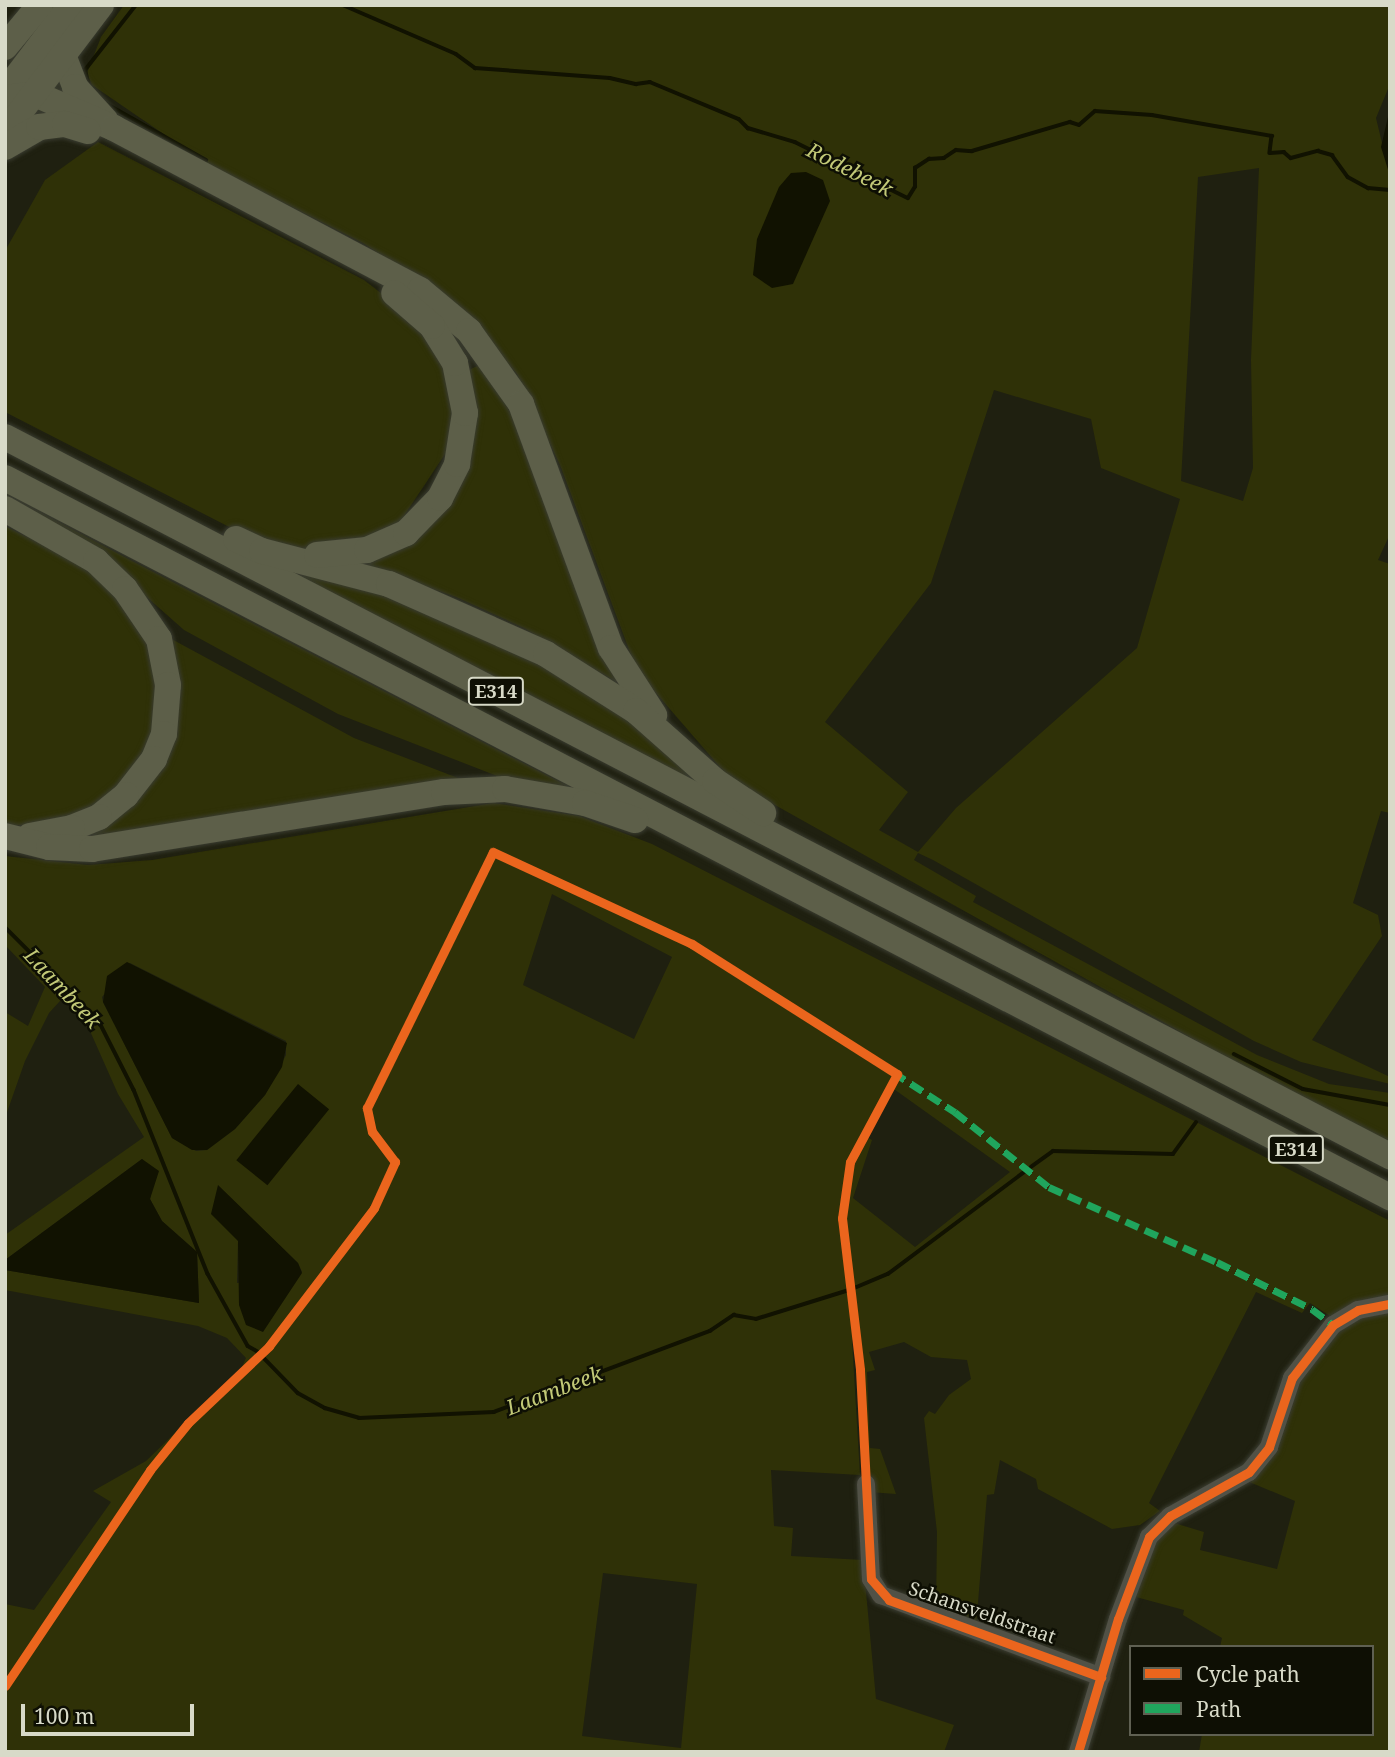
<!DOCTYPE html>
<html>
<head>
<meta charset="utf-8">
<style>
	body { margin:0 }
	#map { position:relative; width:1395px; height:1757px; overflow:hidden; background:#1f2010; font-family:"Noto Serif",serif }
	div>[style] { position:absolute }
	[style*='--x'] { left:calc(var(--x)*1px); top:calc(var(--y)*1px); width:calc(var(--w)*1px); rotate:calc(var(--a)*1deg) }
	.green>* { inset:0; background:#2f3107 }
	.water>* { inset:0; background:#111201; transform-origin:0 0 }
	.stream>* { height:3.5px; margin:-1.75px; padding:0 1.75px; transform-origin:1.75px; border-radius:1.75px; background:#111201 }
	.roads { filter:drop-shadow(0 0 2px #3a3c30) drop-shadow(0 0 2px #3a3c30) }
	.minor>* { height:18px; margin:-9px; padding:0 9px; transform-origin:9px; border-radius:9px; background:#515146 }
	.highway>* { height:26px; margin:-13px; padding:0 13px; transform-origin:13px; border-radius:13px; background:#5d5f49 }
	.quiet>* { height:7px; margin-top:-3.5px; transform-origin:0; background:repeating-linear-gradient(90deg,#20a55d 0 14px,transparent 0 21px) }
	.cycleway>* { height:9px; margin:-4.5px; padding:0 4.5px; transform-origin:4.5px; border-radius:4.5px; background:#eb651d }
	span { translate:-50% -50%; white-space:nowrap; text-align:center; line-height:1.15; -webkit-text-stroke:5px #0e0f04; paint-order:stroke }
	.shield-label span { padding:2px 5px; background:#0e0f04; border:2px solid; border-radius:5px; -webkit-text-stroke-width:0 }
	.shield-label { font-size:18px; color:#d8dac8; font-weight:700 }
	.street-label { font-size:19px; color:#d8dac8 }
	.water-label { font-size:21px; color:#c2c977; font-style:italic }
	.frame { position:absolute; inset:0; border:7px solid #d8dac8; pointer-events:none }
	.legend { position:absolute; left:1129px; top:1645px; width:245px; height:91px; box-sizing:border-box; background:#0e0f04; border:2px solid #5f6052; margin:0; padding:9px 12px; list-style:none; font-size:21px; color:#d8dac8 }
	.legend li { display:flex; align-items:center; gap:14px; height:35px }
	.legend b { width:35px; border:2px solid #5f6052 }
	.scale { position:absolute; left:21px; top:1704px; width:173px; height:32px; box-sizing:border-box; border:4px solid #d8dac8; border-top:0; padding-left:9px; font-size:21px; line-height:24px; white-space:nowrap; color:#d8dac8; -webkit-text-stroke:5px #0e0f04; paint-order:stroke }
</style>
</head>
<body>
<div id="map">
	<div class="green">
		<i style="clip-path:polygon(evenodd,124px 5px,1390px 5px,1390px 84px,1376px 118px,1390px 176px,1390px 534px,1378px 560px,1390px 564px,1390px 813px,1381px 811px,1353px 903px,1378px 915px,1382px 936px,1312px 1040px,1390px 1077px,1390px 1084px,1301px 1062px,1254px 1041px,933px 860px,918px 853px,914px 860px,976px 896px,973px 902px,1257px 1055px,1329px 1084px,1390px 1093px,1390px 1142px,1222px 1055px,732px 781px,637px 671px,560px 465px,517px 374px,460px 307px,363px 243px,209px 165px,92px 85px,87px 73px,101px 37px,124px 5px,1259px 168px,1251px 360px,1253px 468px,1243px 501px,1181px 481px,1198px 177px,1259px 168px,124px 5px,994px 390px,1091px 419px,1101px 468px,1180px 499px,1137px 648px,956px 808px,918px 852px,879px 830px,908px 792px,825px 722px,931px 583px,994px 390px)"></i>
		<i style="clip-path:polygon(98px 142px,364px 280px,408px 314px,440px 354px,452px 394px,449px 448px,398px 525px,365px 541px,321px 550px,288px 548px,241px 533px,5px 412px,5px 251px,45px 180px)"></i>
		<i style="clip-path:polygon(481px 364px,521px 430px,622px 685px,524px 628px,456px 597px,363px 564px,390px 554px,441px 508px,467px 371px)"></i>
		<i style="clip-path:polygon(5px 494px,138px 564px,589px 797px,515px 783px,338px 714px,184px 630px,123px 576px,5px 502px)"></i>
		<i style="clip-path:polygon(5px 526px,77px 562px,105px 584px,143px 632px,153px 657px,158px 699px,148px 745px,124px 782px,87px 812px,43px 825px,5px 825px)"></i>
		<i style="clip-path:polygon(273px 562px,452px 617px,604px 697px,716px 794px)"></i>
		<i style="clip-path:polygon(166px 636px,354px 738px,471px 783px,68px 844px,163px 754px)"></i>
		<i style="clip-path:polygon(evenodd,493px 803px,579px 816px,652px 844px,1390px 1221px,1390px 1296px,1330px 1316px,1310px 1303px,1302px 1313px,1256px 1292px,1149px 1503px,1160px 1511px,1140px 1525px,1112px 1529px,1038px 1489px,1036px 1479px,1000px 1460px,994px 1494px,987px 1495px,976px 1626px,936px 1611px,937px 1532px,924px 1418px,929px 1411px,935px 1414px,949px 1395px,971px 1379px,967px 1360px,931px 1357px,904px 1342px,869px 1352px,875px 1370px,867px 1372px,870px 1448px,880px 1449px,896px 1494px,869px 1492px,862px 1374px,858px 1339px,852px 1340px,860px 1475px,771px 1470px,774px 1526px,793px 1528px,791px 1556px,863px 1560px,876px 1699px,954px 1725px,944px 1752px,5px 1752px,5px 1604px,34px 1610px,111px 1502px,93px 1491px,146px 1461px,241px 1369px,246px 1358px,227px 1338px,198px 1326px,5px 1290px,5px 1270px,199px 1303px,197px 1252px,162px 1221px,150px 1199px,154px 1180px,142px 1159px,5px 1260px,5px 1235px,144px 1137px,118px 1094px,90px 1031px,69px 1003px,60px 1001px,49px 1013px,25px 1061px,5px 1118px,5px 1012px,28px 1026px,45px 987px,5px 945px,5px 856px,88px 865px,152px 860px,493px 803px,552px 894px,672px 957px,634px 1039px,523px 985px,552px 894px,493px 803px,130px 963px,286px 1041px,286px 1055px,265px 1095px,235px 1129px,207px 1150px,196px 1151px,172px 1138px,103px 1002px,102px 997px,130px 963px,493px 803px,872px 1054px,900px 1071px,896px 1078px,868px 1061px,872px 1054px,493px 803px,891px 1087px,1010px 1172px,915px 1247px,853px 1198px,872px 1140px,863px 1135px,891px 1087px,493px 803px,218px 1186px,298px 1263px,302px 1272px,237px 1283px,238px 1241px,218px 1186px,493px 803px,603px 1573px,697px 1584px,681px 1748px,582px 1736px,603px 1573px)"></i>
		<i style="clip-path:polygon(1390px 1309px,1390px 1752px,1199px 1752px,1202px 1734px,1372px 1734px,1372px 1647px,1220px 1647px,1222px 1638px,1183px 1615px,1184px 1610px,1136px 1597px,1143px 1559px,1171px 1522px,1204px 1532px,1200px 1550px,1277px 1569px,1295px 1501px,1247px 1481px,1290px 1387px,1345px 1323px)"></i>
	</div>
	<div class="water">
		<i style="clip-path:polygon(1390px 108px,1390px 176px,1381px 147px)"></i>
		<i style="clip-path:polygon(806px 172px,823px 180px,830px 201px,793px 284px,772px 288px,753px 275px,757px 239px,779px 187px,791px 173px)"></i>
		<i style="clip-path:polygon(127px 962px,287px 1043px,282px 1067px,265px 1095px,235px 1129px,207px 1150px,192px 1150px,172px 1138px,103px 1002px,107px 976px)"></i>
		<i style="left:298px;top:1084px;width:40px;height:98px;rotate:39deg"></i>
		<i style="clip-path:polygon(142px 1159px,159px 1171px,150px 1199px,162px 1221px,197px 1252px,199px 1303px,5px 1270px,5px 1260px)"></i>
		<i style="clip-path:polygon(218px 1185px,298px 1263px,302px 1273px,263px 1332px,246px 1325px,239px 1305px,238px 1241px,211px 1214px)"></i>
	</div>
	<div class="stream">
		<i style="--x:343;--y:5;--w:123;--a:23.4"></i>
		<i style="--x:456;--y:54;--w:24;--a:36"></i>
		<i style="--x:475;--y:68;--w:135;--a:4.2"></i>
		<i style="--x:610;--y:78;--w:27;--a:13"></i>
		<i style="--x:636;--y:84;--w:14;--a:-8"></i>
		<i style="--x:650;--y:82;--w:96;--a:22.6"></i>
		<i style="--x:739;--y:119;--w:13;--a:45"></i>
		<i style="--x:748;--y:128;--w:49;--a:16.6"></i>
		<i style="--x:795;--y:142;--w:126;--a:26.4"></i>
		<i style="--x:908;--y:198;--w:13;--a:-58"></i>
		<i style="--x:915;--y:187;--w:19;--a:-90"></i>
		<i style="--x:915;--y:168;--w:17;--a:-33"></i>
		<i style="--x:929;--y:159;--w:15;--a:-4"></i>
		<i style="--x:944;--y:158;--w:14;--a:-34"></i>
		<i style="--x:956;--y:150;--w:16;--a:4"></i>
		<i style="--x:972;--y:151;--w:102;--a:-16.5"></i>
		<i style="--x:1070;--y:122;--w:9;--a:18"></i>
		<i style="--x:1079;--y:125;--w:21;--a:-41"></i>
		<i style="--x:1095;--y:111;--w:57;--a:4"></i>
		<i style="--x:1152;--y:115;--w:122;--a:9.9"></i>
		<i style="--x:1272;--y:136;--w:17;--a:97"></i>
		<i style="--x:1270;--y:153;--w:14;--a:-4"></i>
		<i style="--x:1284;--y:152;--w:9;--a:41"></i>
		<i style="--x:1291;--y:158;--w:28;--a:-15"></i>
		<i style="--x:1318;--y:151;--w:15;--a:16"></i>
		<i style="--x:1332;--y:155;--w:27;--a:54"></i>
		<i style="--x:1348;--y:177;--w:23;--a:29"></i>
		<i style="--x:1368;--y:188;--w:22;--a:5"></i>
		<i style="--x:88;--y:83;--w:13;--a:-103"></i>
		<i style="--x:85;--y:70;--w:83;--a:-51.9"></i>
		<i style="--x:107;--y:104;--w:114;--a:29.5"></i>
		<i style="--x:5;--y:927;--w:133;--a:45"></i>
		<i style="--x:99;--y:1021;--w:77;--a:63.1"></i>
		<i style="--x:134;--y:1090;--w:198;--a:68.1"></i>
		<i style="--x:208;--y:1274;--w:82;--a:60.9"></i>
		<i style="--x:248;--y:1346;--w:14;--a:30"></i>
		<i style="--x:1234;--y:1054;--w:77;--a:26.9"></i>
		<i style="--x:1303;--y:1089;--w:88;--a:10.4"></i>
		<i style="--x:1031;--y:1167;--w:27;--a:-36"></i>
		<i style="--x:1053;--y:1151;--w:120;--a:1.4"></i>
		<i style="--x:1173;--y:1154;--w:39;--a:-54"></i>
		<i style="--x:852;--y:1289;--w:39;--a:-23"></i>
		<i style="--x:888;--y:1274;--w:174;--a:-36.8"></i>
		<i style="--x:263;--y:1357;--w:50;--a:45.8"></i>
		<i style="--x:298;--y:1393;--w:31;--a:29"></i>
		<i style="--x:325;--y:1408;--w:35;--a:16"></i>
		<i style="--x:359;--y:1418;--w:135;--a:-2.5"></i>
		<i style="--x:494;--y:1412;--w:231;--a:-20.6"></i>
		<i style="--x:710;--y:1331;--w:29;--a:-34"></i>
		<i style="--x:734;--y:1315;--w:22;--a:10"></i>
		<i style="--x:756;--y:1319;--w:97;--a:-17.3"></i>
	</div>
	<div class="roads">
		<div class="minor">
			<i style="--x:866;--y:1484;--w:95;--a:87"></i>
			<i style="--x:871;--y:1579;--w:19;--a:58"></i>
			<i style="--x:881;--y:1595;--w:235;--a:20.4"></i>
			<i style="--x:1078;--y:1752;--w:139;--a:-73.3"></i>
			<i style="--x:1118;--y:1619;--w:88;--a:-69.3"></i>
			<i style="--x:1149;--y:1537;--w:30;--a:-45"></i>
			<i style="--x:1170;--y:1516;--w:90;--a:-29.1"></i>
			<i style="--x:1249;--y:1472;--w:32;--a:-51"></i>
			<i style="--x:1269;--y:1447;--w:73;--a:-71.6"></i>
			<i style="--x:1292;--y:1378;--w:67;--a:-52.3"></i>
			<i style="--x:1333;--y:1325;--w:29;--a:-31"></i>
			<i style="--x:1358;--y:1310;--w:33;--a:-11"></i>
		</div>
		<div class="highway">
			<i style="--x:5;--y:47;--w:55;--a:-50.2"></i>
			<i style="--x:63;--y:55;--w:34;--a:69"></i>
			<i style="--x:75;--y:87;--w:45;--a:47.7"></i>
			<i style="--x:5;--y:92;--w:109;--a:-52.8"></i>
			<i style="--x:5;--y:98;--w:30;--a:-8"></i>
			<i style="--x:35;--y:94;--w:86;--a:23.3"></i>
			<i style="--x:114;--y:128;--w:346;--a:27.9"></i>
			<i style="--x:420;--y:290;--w:64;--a:39.9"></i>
			<i style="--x:469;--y:331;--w:90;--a:54.5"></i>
			<i style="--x:521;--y:404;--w:260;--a:69.8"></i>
			<i style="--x:611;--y:648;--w:80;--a:57.3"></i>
			<i style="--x:5;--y:132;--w:159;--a:-52.9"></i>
			<i style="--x:5;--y:147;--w:39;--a:-30"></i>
			<i style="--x:39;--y:127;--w:26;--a:-7"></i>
			<i style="--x:65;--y:124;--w:24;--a:17"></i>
			<i style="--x:5;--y:437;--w:1561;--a:27.44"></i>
			<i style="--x:5;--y:478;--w:1561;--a:27.44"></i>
			<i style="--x:5;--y:509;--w:105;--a:29.7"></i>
			<i style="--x:96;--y:561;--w:40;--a:44"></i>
			<i style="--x:125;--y:589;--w:60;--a:55.8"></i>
			<i style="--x:159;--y:639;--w:47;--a:78.9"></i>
			<i style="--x:168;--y:685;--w:49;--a:94.7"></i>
			<i style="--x:164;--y:734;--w:27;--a:112"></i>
			<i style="--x:154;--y:759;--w:46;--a:127.9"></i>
			<i style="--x:126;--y:795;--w:35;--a:141"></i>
			<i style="--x:99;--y:817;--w:29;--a:158"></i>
			<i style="--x:72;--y:828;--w:43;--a:169.2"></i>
			<i style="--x:236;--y:539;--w:29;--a:25"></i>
			<i style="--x:262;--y:551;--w:131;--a:14.6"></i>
			<i style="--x:389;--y:584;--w:172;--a:24"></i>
			<i style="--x:546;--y:654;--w:107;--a:32.3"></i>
			<i style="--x:636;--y:711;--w:106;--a:41.5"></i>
			<i style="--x:715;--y:781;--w:58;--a:33.7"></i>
			<i style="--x:317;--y:555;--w:50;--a:-5.7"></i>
			<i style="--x:367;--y:550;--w:43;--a:-23.6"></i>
			<i style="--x:406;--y:533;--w:49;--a:-45.8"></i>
			<i style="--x:440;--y:498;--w:38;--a:-63"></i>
			<i style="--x:457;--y:464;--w:52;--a:-81.1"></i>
			<i style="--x:465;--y:413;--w:51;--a:-101.3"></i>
			<i style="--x:455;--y:363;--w:44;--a:-121.9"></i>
			<i style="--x:432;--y:326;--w:50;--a:-139"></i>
			<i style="--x:5;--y:836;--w:45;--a:14"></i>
			<i style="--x:49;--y:847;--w:43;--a:2.7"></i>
			<i style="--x:92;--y:849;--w:357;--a:-9.2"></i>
			<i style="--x:444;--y:792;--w:61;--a:-2.8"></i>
			<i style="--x:505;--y:789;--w:81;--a:9.9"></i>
			<i style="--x:585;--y:803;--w:53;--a:18.8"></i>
		</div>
	</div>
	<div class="quiet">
		<i style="--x:893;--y:1072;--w:74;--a:32.8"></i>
		<i style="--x:955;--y:1112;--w:120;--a:38.6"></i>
		<i style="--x:1049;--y:1187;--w:184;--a:24.1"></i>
		<i style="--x:1217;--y:1262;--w:106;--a:26.3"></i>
		<i style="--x:1312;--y:1309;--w:26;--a:37"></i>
	</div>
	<div class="cycleway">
		<i style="--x:5;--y:1686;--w:260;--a:-56.1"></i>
		<i style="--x:150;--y:1470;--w:60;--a:-51"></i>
		<i style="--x:188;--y:1423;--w:112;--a:-43.5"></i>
		<i style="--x:269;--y:1346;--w:173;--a:-52.7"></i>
		<i style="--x:374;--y:1208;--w:51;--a:-65.5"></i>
		<i style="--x:395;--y:1162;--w:38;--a:-127"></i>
		<i style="--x:372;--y:1132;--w:25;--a:-102"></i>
		<i style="--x:367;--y:1108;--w:285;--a:-63.8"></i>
		<i style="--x:493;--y:852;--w:219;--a:24.8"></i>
		<i style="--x:692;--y:944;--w:243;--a:32.4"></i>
		<i style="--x:897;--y:1074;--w:100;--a:118.1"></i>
		<i style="--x:850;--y:1162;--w:57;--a:98.1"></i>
		<i style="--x:842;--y:1218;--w:153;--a:83.2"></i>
		<i style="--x:860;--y:1370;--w:209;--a:87"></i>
		<i style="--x:871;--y:1579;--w:28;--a:49"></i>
		<i style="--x:889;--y:1600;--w:226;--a:20"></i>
		<i style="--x:1078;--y:1752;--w:139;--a:-73.3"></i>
		<i style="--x:1118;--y:1619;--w:88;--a:-69.3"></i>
		<i style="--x:1149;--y:1537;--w:30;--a:-45"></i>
		<i style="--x:1170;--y:1516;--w:90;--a:-29.1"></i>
		<i style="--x:1249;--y:1472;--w:32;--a:-51"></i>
		<i style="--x:1269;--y:1447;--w:73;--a:-71.6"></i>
		<i style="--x:1292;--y:1378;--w:67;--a:-52.3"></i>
		<i style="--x:1333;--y:1325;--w:29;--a:-31"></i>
		<i style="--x:1358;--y:1310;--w:33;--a:-11"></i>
	</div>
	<div class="shield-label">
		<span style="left:496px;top:691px">E314</span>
		<span style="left:1296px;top:1149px">E314</span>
	</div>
	<div class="street-label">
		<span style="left:982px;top:1613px;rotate:19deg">Schansveldstraat</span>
	</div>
	<div class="water-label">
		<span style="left:850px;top:169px;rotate:27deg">Rodebeek</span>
		<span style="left:63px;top:988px;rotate:47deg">Laambeek</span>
		<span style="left:554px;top:1390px;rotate:-21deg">Laambeek</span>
	</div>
	<div class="frame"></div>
	<ul class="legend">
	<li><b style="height:9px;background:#eb651d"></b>Cycle path</li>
	<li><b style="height:9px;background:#20a55d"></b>Path</li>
	</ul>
	<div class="scale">100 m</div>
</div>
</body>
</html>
